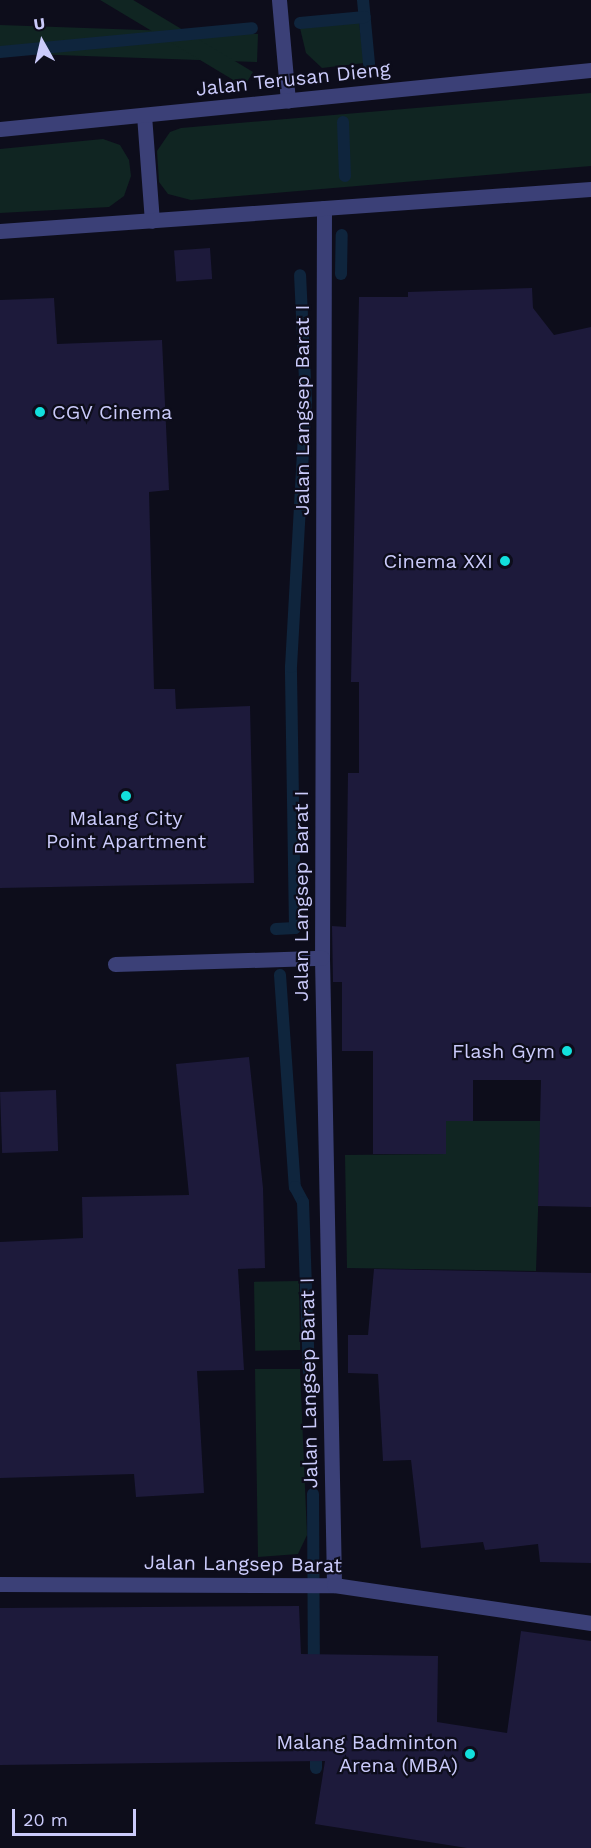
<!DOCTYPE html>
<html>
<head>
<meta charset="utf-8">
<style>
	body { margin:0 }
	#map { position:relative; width:591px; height:1848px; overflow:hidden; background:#0d0d1b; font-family:"Work Sans",sans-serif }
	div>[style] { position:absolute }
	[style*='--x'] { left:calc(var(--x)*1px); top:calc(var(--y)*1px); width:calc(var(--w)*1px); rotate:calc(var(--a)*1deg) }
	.green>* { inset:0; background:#102522; transform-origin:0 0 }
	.stream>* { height:12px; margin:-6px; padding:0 6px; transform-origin:6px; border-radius:6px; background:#0f253d }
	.building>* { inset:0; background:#1d1a3b; transform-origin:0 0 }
	.minor>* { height:15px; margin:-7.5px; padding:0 7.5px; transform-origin:7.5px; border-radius:7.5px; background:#3b4077 }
	.dots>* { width:16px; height:16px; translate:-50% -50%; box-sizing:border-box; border:3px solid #0d0d1b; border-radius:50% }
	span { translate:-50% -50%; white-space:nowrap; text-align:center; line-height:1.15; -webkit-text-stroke:4.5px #0d0d1b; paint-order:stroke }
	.street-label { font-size:20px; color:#cbcbfb }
	.poi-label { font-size:20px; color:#cbcbfb }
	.left { translate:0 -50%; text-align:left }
	.right { translate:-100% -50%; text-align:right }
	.north { position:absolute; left:12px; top:12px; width:60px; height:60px; -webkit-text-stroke:4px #0d0d1b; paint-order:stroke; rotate:352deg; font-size:16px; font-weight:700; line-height:24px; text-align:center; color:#cbcbfb }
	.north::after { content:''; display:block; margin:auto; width:21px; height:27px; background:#cbcbfb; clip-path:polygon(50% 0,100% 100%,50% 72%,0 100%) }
	.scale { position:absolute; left:12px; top:1809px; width:124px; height:27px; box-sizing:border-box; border:3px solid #cbcbfb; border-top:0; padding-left:8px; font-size:18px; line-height:21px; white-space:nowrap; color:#cbcbfb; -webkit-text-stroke:4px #0d0d1b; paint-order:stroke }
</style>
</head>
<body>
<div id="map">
	<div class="green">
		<i style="clip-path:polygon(359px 22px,364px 63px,322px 68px,306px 53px,300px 28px)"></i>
		<i style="left:258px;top:34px;width:28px;height:259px;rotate:92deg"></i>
		<i style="left:253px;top:72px;width:17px;height:254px;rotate:121deg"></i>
		<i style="clip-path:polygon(591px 93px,591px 166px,191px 200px,168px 194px,159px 182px,157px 151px,170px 132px,181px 128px)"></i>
		<i style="clip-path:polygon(103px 139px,120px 145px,129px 160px,131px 176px,124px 196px,109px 207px,0 213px,0 149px)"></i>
		<i style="clip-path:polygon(446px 1121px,541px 1121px,536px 1271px,347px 1268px,345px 1155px,446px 1154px)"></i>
		<i style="left:299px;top:1281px;width:69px;height:45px;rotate:89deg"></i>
		<i style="clip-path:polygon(255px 1369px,300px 1369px,307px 1535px,298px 1554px,258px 1557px)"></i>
	</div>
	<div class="stream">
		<i style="--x:363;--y:0;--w:64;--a:84.6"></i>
		<i style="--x:300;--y:23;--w:65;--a:-5.3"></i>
		<i style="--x:0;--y:52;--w:253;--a:-5.4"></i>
		<i style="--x:343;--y:122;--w:54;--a:87.9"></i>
		<i style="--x:341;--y:274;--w:39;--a:-89"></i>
		<i style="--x:276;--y:929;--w:19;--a:-3"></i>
		<i style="--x:295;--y:928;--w:261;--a:-90.9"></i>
		<i style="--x:291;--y:667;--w:266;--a:-86.8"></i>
		<i style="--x:306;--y:401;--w:126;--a:-92.7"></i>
		<i style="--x:280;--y:975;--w:213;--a:86"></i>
		<i style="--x:295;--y:1187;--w:17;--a:62"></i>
		<i style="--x:303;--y:1202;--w:170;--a:88"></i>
		<i style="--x:313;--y:1494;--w:177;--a:89.7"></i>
		<i style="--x:316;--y:1745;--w:23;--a:90"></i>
	</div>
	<div class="building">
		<i style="left:210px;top:248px;width:31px;height:36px;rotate:86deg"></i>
		<i style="clip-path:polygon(532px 288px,533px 308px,554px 335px,591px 327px,591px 1207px,538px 1206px,541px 1080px,473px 1080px,473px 1121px,446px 1121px,446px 1154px,373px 1154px,373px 1051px,342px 1051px,342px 982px,333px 982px,332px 926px,346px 927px,348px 773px,359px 773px,359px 682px,351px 682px,359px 297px,408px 297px,408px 292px)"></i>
		<i style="clip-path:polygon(54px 298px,57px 344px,162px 340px,169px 490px,149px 492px,154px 689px,175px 689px,176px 709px,250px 706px,254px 883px,0 888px,0 300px)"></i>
		<i style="clip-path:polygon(249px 1057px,263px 1188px,265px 1268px,238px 1269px,244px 1370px,197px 1371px,204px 1493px,136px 1497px,134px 1474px,0 1478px,0 1242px,83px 1238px,82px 1197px,189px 1195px,176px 1064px)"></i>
		<i style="left:56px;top:1090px;width:61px;height:56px;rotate:88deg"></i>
		<i style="clip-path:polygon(374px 1269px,591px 1273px,591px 1563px,540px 1562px,538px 1544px,485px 1550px,483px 1542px,421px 1548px,411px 1460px,383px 1461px,378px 1374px,348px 1373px,348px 1335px,368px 1335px)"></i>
		<i style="clip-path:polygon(299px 1606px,301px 1654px,438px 1656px,437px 1722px,507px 1733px,521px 1631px,591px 1641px,591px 1848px,467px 1848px,315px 1824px,325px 1761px,0 1765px,0 1608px)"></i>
	</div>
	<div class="minor">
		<i style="--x:279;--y:0;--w:101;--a:84.9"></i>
		<i style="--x:144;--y:115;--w:106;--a:85.7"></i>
		<i style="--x:0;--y:129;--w:594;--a:-5.7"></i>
		<i style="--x:324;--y:208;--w:750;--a:90.15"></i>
		<i style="--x:322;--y:958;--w:627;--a:88.9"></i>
		<i style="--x:0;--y:231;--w:592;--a:-4.06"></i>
		<i style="--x:115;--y:964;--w:207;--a:-1.7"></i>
		<i style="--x:0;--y:1584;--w:334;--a:0.2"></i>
		<i style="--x:334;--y:1585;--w:260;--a:8.4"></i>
	</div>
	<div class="dots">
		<i style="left:40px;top:412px;background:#12e0dd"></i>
		<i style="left:505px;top:561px;background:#12e0dd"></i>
		<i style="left:126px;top:796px;background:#12e0dd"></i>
		<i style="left:567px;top:1051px;background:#12e0dd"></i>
		<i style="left:470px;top:1754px;background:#12e0dd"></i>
	</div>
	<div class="street-label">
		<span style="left:293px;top:79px;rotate:-6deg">Jalan Terusan Dieng</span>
		<span style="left:302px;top:410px;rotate:-90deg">Jalan Langsep Barat I</span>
		<span style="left:301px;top:896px;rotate:-90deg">Jalan Langsep Barat I</span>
		<span style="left:309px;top:1383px;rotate:-91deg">Jalan Langsep Barat I</span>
		<span style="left:243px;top:1564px;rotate:1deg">Jalan Langsep Barat</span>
	</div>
	<div class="poi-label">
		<span class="left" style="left:52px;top:412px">CGV Cinema</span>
		<span class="right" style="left:493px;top:561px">Cinema XXI</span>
		<span style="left:126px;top:830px">Malang City<br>Point Apartment</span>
		<span class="right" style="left:555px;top:1051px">Flash Gym</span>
		<span class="right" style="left:458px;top:1754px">Malang Badminton<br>Arena (MBA)</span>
	</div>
	<div class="north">U</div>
	<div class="scale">20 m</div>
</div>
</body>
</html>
